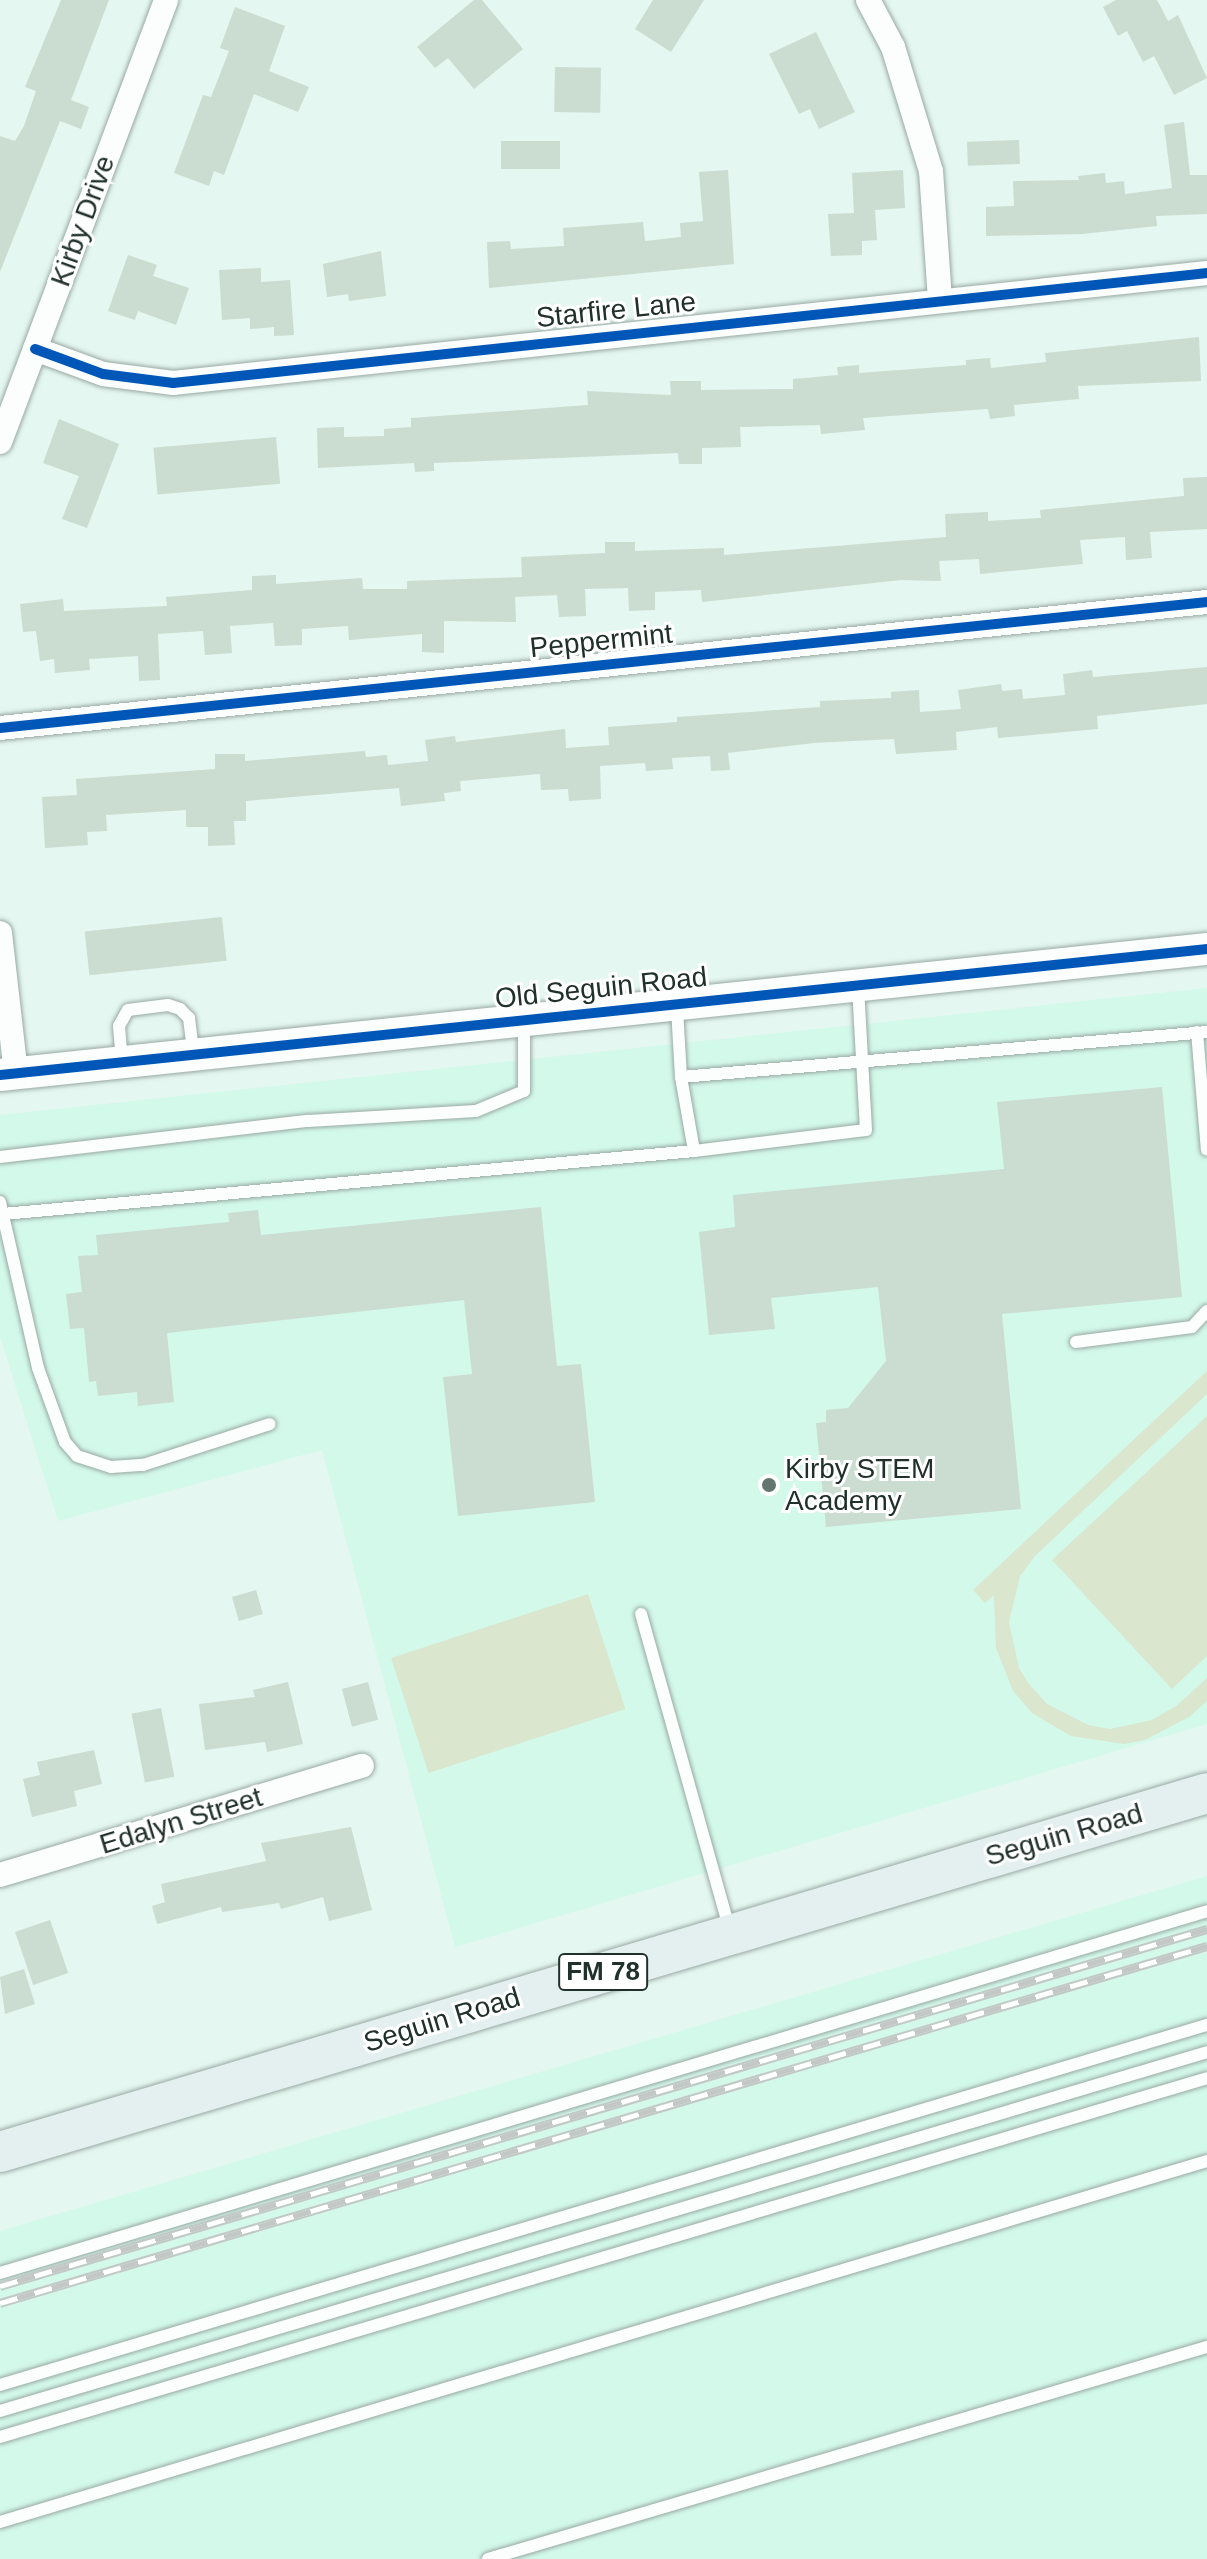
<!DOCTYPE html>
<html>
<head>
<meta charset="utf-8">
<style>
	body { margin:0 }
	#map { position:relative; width:1207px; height:2559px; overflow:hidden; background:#e4f7f0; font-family:Helvetica,sans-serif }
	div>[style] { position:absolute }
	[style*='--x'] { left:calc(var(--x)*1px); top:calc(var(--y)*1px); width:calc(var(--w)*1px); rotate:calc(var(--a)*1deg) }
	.built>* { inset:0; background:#d3f9eb }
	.green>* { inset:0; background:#dae6cd; transform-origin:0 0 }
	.building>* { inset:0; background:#cbdcd0; transform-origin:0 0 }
	.roads { filter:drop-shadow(0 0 2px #99a9a3) drop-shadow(0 0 2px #99a9a3) }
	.service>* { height:12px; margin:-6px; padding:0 6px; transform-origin:6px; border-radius:6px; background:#fbfefd }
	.minor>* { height:24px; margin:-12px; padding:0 12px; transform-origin:12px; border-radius:12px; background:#fbfefd }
	.tertiary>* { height:32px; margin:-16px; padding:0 16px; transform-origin:16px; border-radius:16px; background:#fbfefd }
	.primary>* { height:40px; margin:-20px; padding:0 20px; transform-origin:20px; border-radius:20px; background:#e4f0f0 }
	.rail>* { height:9px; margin-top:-4.5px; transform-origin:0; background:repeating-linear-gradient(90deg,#fff 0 18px,#c3c8c6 0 36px); box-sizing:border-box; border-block:2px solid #c3c8c6 }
	.cycleway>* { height:10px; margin:-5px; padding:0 5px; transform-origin:5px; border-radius:5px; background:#0057b8 }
	.dots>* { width:22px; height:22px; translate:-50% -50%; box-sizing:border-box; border:4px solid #fff; border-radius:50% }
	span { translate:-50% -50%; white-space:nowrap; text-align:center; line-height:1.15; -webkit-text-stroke:6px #fff; paint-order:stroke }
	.shield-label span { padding:2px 6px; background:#fff; border:2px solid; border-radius:6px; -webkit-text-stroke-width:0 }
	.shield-label { font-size:26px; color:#20312b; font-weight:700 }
	.street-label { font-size:28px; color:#20312b }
	.poi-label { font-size:28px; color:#20312b }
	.left { translate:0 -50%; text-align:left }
</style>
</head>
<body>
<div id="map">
	<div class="built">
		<i style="clip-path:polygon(1207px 988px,1207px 1724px,455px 1947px,322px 1450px,58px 1521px,0 1337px,0 1115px)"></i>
		<i style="clip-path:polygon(1207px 1876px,1207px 2559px,0 2559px,0 2231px)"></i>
	</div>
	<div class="green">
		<i style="clip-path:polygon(1207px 1371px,1207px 1394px,1035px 1556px,1020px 1576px,1009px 1622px,1019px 1668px,1029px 1684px,1047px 1704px,1088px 1725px,1110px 1729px,1152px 1720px,1176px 1706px,1207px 1678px,1207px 1701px,1189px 1717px,1145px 1740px,1124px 1744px,1071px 1736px,1032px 1713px,1013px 1691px,996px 1648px,994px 1595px,985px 1603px,973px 1590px)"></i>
		<i style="clip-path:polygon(1207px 1416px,1207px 1656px,1172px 1689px,1052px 1560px)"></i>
		<i style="left:588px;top:1594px;width:121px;height:207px;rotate:72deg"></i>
	</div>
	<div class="building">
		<i style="clip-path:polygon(61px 0,109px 0,71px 100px,89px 107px,81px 129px,60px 121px,0 272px,0 136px,15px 141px,24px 126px,36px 91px,25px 87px)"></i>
		<i style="clip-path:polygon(474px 0,482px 0,523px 49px,474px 89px,448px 58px,435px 68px,417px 47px)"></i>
		<i style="clip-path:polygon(653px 0,704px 0,671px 52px,635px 29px)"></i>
		<i style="clip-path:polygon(1116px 0,1157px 0,1168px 21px,1178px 15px,1207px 78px,1174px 95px,1154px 56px,1143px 62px,1127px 31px,1118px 36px,1103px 7px)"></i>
		<i style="clip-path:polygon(235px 7px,285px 26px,269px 71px,309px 87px,298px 112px,254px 94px,224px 175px,214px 171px,209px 186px,174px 173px,203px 95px,211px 97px,229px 51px,220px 48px)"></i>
		<i style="clip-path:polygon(816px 32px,855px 112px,819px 129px,810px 109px,799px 114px,769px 54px)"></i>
		<i style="left:555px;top:67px;width:46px;height:45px;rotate:1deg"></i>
		<i style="clip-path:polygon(1184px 122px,1190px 175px,1207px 175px,1207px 214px,1156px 216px,1157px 226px,1082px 234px,986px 236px,986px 207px,1014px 206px,1013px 181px,1079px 180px,1078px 176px,1105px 173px,1106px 183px,1124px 181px,1125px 194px,1172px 188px,1164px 125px)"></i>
		<i style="left:1019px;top:140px;width:24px;height:52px;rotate:88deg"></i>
		<i style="left:560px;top:141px;width:28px;height:59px;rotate:90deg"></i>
		<i style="clip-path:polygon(728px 170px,734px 264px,489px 288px,487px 242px,510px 241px,511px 249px,564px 246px,563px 228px,643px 222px,645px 241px,681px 237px,680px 223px,703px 221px,699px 172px)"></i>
		<i style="clip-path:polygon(903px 170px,905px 208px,875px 210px,877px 240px,862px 241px,862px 255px,831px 256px,828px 214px,854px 213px,852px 173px)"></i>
		<i style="clip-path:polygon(381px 251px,386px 296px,349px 301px,348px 294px,327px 297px,323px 264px)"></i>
		<i style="clip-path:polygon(128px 255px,157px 265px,153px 276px,189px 288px,176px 325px,138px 311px,135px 320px,108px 311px)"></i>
		<i style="clip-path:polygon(261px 268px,261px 282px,290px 280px,294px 335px,274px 336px,274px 327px,250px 329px,250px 318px,222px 320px,219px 270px)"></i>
		<i style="clip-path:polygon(1199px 337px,1201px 381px,1078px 386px,1079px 399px,1014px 405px,1015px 416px,990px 419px,988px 409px,863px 418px,865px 430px,821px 434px,820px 425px,740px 427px,741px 447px,702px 448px,702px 464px,679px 464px,678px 453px,434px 463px,434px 471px,415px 472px,414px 463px,318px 468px,317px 428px,344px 427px,344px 437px,384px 436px,384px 429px,411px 427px,411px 418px,588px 405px,587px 391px,671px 395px,670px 381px,701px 381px,701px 390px,793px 389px,793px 379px,838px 375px,837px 367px,859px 365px,859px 373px,966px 365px,966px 360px,990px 358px,991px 368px,1046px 362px,1045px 353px)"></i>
		<i style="clip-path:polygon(59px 419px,119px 444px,87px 528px,62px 519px,79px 476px,43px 463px)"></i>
		<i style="left:276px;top:437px;width:47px;height:123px;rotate:85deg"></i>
		<i style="clip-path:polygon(1207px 477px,1207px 529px,1150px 532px,1152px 558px,1126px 560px,1125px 537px,1080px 540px,1083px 564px,980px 574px,979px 559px,939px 561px,941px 581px,901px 580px,702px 602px,701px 590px,655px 592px,655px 610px,629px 611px,628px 588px,585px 589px,586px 616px,559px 617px,557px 595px,515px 597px,516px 622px,444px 621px,444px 653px,422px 652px,422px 634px,349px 640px,348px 626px,302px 629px,302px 645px,275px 646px,273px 623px,230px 626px,232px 653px,205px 655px,203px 631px,158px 634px,160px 680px,139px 681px,138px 656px,89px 659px,90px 670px,55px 673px,54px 659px,40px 661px,36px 631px,23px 632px,20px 604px,63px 599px,64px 611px,167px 606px,166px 597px,252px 590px,252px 576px,276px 575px,276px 584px,362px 578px,363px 589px,407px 589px,407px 581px,522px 577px,521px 557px,605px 553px,605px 542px,635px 542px,635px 551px,724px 548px,724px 555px,946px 537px,945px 514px,988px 512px,988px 521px,1041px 518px,1040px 510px,1184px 496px,1183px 478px)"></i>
		<i style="clip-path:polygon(1207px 667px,1207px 704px,1097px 716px,1098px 729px,998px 738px,997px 727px,956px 732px,957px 750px,896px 754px,894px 739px,814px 743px,728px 753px,730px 770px,711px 771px,710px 756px,672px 758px,673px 769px,646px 771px,645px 763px,600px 766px,601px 799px,569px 801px,568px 789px,541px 790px,540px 774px,460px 781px,461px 791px,444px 793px,445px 801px,401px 806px,399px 788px,246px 801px,246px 821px,234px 821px,235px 845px,208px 846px,208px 827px,186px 827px,186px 810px,106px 815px,107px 831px,87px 832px,88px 845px,45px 848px,42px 797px,77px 795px,76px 779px,215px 769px,215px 754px,245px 754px,245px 761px,365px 751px,366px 757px,387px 755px,388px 765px,428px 761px,425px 740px,455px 736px,456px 742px,565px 729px,566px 748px,609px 745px,608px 727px,677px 722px,677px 717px,820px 707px,820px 701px,891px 698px,891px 692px,919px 690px,920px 712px,961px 709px,958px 690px,1001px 684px,1002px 691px,1022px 689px,1023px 699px,1065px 695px,1063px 674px,1092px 670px,1093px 677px)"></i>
		<i style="left:222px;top:917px;width:44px;height:138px;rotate:84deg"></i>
		<i style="clip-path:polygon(1162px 1087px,1182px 1297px,1002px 1314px,1021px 1509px,826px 1527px,816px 1423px,826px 1422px,826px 1410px,848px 1408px,886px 1361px,878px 1287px,771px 1298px,775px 1329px,709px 1335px,699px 1232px,735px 1227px,733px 1195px,1004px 1169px,997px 1102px)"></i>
		<i style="clip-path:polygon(541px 1207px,557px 1366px,581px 1364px,595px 1502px,458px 1516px,443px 1377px,472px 1374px,464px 1300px,167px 1333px,174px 1402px,138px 1406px,137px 1392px,98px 1396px,96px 1381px,89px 1382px,84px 1328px,70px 1329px,66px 1294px,82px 1292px,78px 1256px,98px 1255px,96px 1235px,229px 1222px,228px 1213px,258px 1210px,261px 1235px)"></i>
		<i style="left:256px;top:1590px;width:25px;height:25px;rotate:74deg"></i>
		<i style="clip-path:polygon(288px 1682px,303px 1744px,267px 1752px,265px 1742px,205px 1750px,199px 1704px,255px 1697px,253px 1690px)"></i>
		<i style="left:368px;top:1682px;width:39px;height:27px;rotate:75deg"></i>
		<i style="left:161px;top:1708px;width:70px;height:30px;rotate:79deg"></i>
		<i style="clip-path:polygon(94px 1750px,102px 1784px,74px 1791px,77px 1806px,32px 1817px,23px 1779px,40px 1775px,37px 1762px)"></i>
		<i style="clip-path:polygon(351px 1827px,372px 1910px,329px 1921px,323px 1897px,281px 1909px,279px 1903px,222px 1912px,221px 1907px,157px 1924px,152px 1906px,165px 1902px,161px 1884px,266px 1861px,261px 1843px)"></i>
		<i style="left:50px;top:1920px;width:56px;height:37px;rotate:71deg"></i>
		<i style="clip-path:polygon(24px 1969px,35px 2004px,5px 2014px,0 1977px)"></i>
	</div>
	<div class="roads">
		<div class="service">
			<i style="--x:677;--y:1008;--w:69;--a:86.7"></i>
			<i style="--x:681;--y:1077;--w:75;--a:80"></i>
			<i style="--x:694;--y:1151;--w:173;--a:-7"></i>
			<i style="--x:866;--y:1130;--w:143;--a:-93.2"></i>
			<i style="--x:1197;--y:1032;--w:118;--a:85.2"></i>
			<i style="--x:122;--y:1061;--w:35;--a:-95"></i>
			<i style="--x:119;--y:1026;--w:18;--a:-61"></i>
			<i style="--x:128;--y:1010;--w:40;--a:-7.1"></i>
			<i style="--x:168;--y:1005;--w:13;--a:18"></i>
			<i style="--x:180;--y:1009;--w:13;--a:45"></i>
			<i style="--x:189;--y:1018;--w:34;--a:83"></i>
			<i style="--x:681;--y:1077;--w:528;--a:-4.89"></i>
			<i style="--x:0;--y:1157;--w:310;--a:-6.7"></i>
			<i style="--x:308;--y:1121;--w:168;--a:-3.4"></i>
			<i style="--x:476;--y:1111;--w:52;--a:-22.6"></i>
			<i style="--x:524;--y:1091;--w:70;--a:-90"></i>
			<i style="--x:0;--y:1202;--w:170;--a:77.1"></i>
			<i style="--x:38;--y:1368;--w:79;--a:70"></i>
			<i style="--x:65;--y:1442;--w:18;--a:49"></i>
			<i style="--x:77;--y:1456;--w:36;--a:18"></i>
			<i style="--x:111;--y:1467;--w:32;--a:-4"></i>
			<i style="--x:143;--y:1465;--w:133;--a:-17.9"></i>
			<i style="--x:3;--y:1214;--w:694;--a:-5.21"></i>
			<i style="--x:1076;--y:1342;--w:117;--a:-7.4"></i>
			<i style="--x:1192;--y:1327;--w:22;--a:-47"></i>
			<i style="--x:641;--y:1614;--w:329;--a:74.3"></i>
			<i style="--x:0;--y:2273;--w:1260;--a:-16.69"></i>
			<i style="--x:0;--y:2385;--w:1260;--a:-16.61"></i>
			<i style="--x:0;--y:2411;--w:1259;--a:-16.56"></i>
			<i style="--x:0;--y:2437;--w:1259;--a:-16.56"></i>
			<i style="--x:0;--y:2522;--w:1260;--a:-16.65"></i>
			<i style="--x:488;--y:2559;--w:750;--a:-16.43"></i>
		</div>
		<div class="minor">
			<i style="--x:868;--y:0;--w:53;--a:62"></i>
			<i style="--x:893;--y:47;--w:130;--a:73"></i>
			<i style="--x:931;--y:171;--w:128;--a:86"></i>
			<i style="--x:35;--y:349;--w:72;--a:20.2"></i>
			<i style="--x:103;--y:374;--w:71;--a:7.3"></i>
			<i style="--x:173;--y:383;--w:1040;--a:-6.07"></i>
			<i style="--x:0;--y:442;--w:472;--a:-69.4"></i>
			<i style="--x:0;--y:728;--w:1214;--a:-5.96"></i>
			<i style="--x:0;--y:933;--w:142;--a:83.5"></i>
			<i style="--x:0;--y:1875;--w:378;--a:-16.8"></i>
		</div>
		<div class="tertiary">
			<i style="--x:0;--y:1075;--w:1214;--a:-5.96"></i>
		</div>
		<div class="primary">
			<i style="--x:0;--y:2152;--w:1259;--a:-16.56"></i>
		</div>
	</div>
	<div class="rail">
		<i style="--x:0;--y:2286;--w:1259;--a:-16.48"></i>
		<i style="--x:0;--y:2303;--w:1259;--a:-16.48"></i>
	</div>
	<div class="cycleway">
		<i style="--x:35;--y:349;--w:72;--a:20.2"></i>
		<i style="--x:103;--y:374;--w:71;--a:7.3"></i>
		<i style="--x:173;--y:383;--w:1040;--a:-6.07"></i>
		<i style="--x:0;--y:728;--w:1214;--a:-5.96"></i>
		<i style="--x:0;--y:1075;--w:1214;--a:-5.96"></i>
	</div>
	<div class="dots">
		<i style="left:769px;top:1485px;background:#657670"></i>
	</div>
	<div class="shield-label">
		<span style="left:603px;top:1972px">FM 78</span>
	</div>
	<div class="street-label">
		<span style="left:83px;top:221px;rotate:-70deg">Kirby Drive</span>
		<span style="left:616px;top:310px;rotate:-6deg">Starfire Lane</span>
		<span style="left:601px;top:641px;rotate:-6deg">Peppermint</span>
		<span style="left:601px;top:988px;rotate:-6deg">Old Seguin Road</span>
		<span style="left:181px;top:1821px;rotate:-17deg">Edalyn Street</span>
		<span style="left:1064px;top:1835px;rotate:-16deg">Seguin Road</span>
		<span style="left:442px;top:2020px;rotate:-17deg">Seguin Road</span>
	</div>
	<div class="poi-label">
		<span class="left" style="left:785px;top:1485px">Kirby STEM<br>Academy</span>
	</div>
</div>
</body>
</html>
